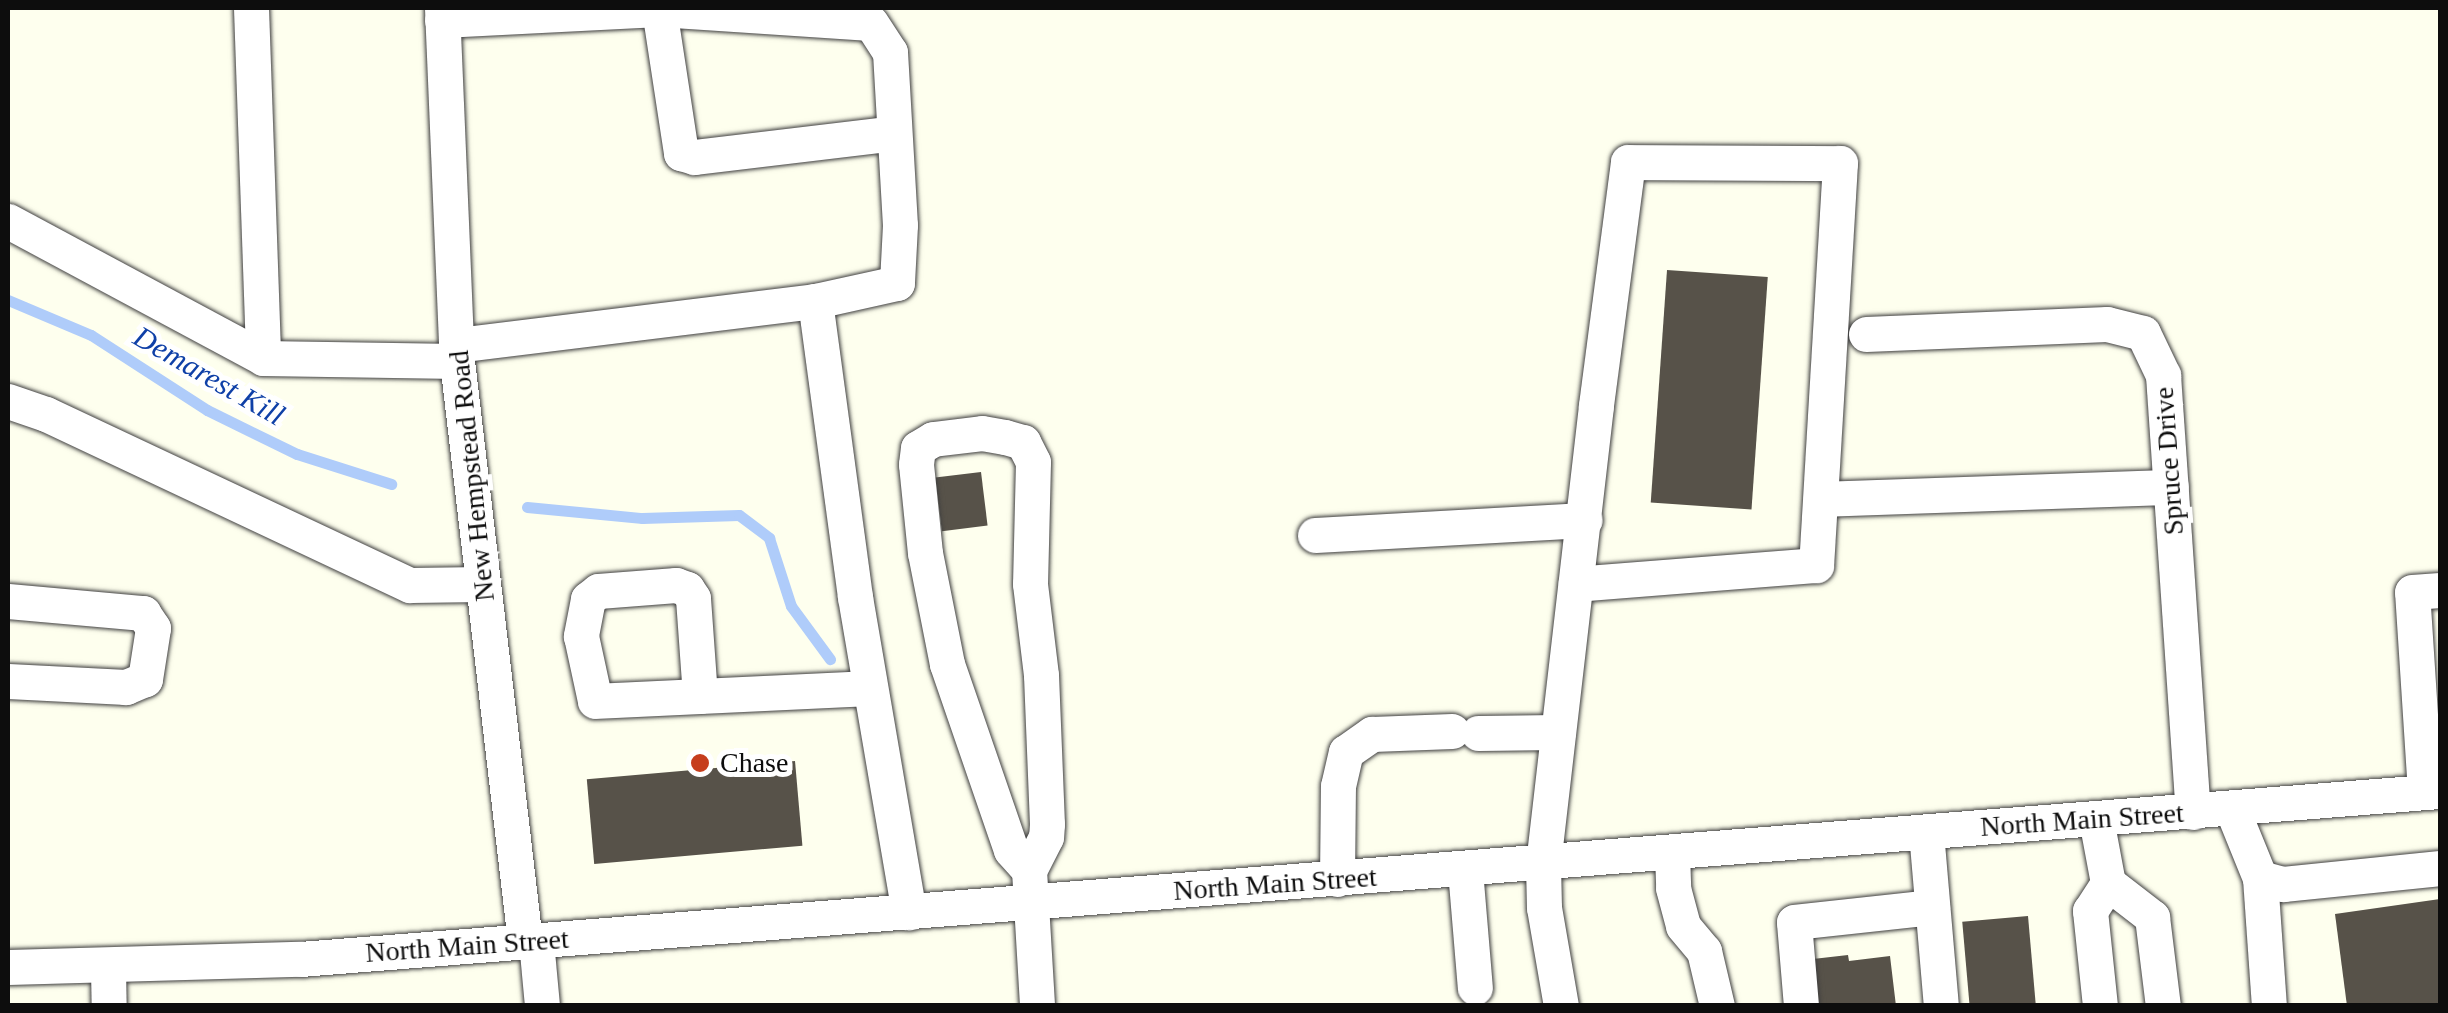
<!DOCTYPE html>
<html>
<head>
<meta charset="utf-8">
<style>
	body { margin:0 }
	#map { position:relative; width:2448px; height:1013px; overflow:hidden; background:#feffee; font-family:"Times New Roman",serif }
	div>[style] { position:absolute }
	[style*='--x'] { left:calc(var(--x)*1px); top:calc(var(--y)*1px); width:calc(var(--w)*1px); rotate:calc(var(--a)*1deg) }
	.stream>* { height:11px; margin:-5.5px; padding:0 5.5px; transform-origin:5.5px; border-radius:5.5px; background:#afccfa }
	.building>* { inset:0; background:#575249; transform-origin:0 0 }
	.roads { filter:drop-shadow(0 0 2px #404040) drop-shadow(0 0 2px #404040) }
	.minor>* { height:35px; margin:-17.5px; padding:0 17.5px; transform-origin:17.5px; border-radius:17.5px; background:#fff }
	.dots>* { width:28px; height:28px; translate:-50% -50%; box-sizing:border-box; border:5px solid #fff; border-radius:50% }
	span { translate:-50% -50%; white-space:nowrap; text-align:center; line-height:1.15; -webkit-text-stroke:10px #fff; paint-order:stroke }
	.street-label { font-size:28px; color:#0d0d0d }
	.poi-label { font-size:28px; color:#0d0d0d }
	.left { translate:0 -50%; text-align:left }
	.water-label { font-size:30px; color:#0f40a7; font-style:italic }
	.frame { position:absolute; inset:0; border:10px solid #0d0d0d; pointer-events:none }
</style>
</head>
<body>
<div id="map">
	<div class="stream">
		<i style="--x:8;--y:300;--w:90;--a:22.9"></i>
		<i style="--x:91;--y:335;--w:138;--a:32.9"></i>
		<i style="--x:207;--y:410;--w:100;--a:26.1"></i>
		<i style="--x:297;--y:454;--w:99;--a:17.7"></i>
		<i style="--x:527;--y:507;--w:116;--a:5.5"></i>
		<i style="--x:642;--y:518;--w:97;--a:-1.8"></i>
		<i style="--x:739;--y:515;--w:38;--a:37"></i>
		<i style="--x:769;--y:538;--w:71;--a:72.1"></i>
		<i style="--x:791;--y:606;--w:66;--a:53.7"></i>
	</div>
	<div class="building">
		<i style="left:1667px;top:270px;width:101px;height:233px;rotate:4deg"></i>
		<i style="left:981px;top:472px;width:54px;height:46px;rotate:83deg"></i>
		<i style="left:795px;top:761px;width:85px;height:209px;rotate:85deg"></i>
		<i style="clip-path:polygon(2440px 899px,2440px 1006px,2347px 1006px,2335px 914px)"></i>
		<i style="left:2028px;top:916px;width:90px;height:66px;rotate:85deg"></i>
		<i style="clip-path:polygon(1848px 955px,1849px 961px,1890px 956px,1896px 1006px,1818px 1006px,1813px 959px)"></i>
	</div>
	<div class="roads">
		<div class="minor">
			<i style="--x:251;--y:8;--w:350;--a:88"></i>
			<i style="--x:263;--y:358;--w:194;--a:0.9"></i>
			<i style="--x:442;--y:8;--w:353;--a:87.6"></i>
			<i style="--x:457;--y:361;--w:585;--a:83.32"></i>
			<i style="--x:659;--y:9;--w:146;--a:81.3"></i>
			<i style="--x:681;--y:153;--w:14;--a:17"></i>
			<i style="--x:694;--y:157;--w:201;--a:-6.8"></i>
			<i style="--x:442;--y:20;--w:217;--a:-2.9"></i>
			<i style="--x:659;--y:9;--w:212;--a:3.8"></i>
			<i style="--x:871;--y:23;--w:35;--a:57"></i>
			<i style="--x:890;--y:52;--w:173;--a:86.7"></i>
			<i style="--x:900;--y:225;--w:58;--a:93"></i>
			<i style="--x:897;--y:283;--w:84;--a:167.6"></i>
			<i style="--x:815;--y:301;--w:361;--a:173"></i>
			<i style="--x:8;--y:221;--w:289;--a:28.2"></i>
			<i style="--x:815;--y:301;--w:299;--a:82.3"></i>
			<i style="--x:855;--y:597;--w:320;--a:80.3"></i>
			<i style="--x:1866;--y:334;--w:241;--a:-2.4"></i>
			<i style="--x:2107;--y:324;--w:37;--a:14"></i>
			<i style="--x:2143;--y:333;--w:47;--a:64.5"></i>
			<i style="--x:2163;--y:375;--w:438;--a:86.1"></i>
			<i style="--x:8;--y:401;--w:40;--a:18.9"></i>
			<i style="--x:46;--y:414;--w:402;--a:25.2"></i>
			<i style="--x:410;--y:585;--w:73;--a:-0.8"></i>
			<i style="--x:1822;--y:499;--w:349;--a:-2"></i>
			<i style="--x:1315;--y:535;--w:270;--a:-3.2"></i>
			<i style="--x:8;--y:601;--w:136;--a:5.1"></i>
			<i style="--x:143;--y:613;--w:18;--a:56"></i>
			<i style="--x:153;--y:628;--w:52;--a:98.9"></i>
			<i style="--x:145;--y:679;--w:21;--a:157"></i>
			<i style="--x:126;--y:687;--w:118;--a:-177.1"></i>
			<i style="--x:700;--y:696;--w:98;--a:-94.1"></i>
			<i style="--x:693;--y:598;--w:11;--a:-124"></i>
			<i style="--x:687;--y:589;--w:12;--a:-160"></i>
			<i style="--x:676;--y:585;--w:78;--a:175.6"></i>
			<i style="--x:598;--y:591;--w:13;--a:141"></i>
			<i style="--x:588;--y:599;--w:38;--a:101"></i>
			<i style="--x:581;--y:636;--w:66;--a:77.8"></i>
			<i style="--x:595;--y:701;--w:274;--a:-2.7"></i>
			<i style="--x:1478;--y:733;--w:80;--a:-0.7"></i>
			<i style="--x:2425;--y:792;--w:200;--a:-93.7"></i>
			<i style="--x:2412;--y:592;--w:28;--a:-4"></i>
			<i style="--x:2232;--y:809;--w:74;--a:67.9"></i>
			<i style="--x:2260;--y:878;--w:24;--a:15"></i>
			<i style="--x:2283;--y:884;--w:158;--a:-5.8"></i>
			<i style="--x:2096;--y:819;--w:65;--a:79.4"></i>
			<i style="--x:2108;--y:883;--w:56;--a:37.7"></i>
			<i style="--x:2152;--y:917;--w:90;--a:83"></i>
			<i style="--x:1926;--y:832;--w:175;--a:85.1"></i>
			<i style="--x:1672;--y:853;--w:35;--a:88"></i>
			<i style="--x:1673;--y:888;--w:39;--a:75"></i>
			<i style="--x:1683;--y:926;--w:33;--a:50"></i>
			<i style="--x:1704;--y:951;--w:57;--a:76.7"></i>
			<i style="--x:1029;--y:870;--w:27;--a:-132"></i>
			<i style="--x:1011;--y:850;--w:197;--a:-109"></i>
			<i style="--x:947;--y:664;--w:113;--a:-101.2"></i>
			<i style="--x:925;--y:553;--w:89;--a:-95.8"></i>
			<i style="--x:916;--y:464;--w:16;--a:-83"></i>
			<i style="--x:918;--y:448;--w:17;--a:-31"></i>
			<i style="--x:933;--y:439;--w:49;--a:-7"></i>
			<i style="--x:982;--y:433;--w:23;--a:10"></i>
			<i style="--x:1005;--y:437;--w:19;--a:16"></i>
			<i style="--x:1023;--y:442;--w:22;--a:63"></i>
			<i style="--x:1033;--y:462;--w:122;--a:91.4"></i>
			<i style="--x:1030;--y:584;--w:92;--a:83.1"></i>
			<i style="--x:1041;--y:675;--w:149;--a:87.7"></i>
			<i style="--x:1047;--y:824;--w:13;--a:94"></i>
			<i style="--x:1046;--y:837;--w:37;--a:117"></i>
			<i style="--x:1029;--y:870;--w:136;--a:86.6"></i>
			<i style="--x:1465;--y:870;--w:118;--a:85.2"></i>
			<i style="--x:2260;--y:878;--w:128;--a:86"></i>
			<i style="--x:1337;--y:879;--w:93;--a:-89.4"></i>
			<i style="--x:1338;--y:786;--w:35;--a:-77"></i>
			<i style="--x:1346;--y:752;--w:32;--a:-35"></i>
			<i style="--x:1372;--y:734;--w:80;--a:-2.1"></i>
			<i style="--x:536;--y:941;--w:65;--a:84.7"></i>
			<i style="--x:8;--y:967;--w:292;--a:-1.6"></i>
			<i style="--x:300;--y:959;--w:2147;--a:-4.49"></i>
			<i style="--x:108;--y:967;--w:39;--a:89"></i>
			<i style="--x:1561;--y:1006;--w:99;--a:-99.8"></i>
			<i style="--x:1544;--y:908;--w:44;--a:-91.3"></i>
			<i style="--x:1543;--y:864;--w:462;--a:-83.4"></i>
			<i style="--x:1596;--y:405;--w:245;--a:-82.5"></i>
			<i style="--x:1628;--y:162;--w:212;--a:0.3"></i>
			<i style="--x:1840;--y:163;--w:403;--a:93.4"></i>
			<i style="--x:1816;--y:565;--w:241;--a:175.5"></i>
			<i style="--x:1801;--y:1006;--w:84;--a:-94.8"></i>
			<i style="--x:1794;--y:922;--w:139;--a:-6.2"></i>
			<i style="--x:2100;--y:1006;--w:96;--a:-96"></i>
			<i style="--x:2090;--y:911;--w:33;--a:-57"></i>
		</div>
	</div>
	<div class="dots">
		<i style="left:700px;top:763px;background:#c63e1d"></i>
	</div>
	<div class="street-label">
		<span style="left:2169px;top:461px;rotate:-94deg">Spruce Drive</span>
		<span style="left:472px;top:476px;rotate:-96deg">New Hempstead Road</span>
		<span style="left:2082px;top:820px;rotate:-4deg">North Main Street</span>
		<span style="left:1275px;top:884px;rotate:-4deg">North Main Street</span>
		<span style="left:467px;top:946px;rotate:-4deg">North Main Street</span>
	</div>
	<div class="poi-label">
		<span class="left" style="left:720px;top:763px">Chase</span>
	</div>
	<div class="water-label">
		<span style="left:209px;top:376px;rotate:30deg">Demarest Kill</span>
	</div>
	<div class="frame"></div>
</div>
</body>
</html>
